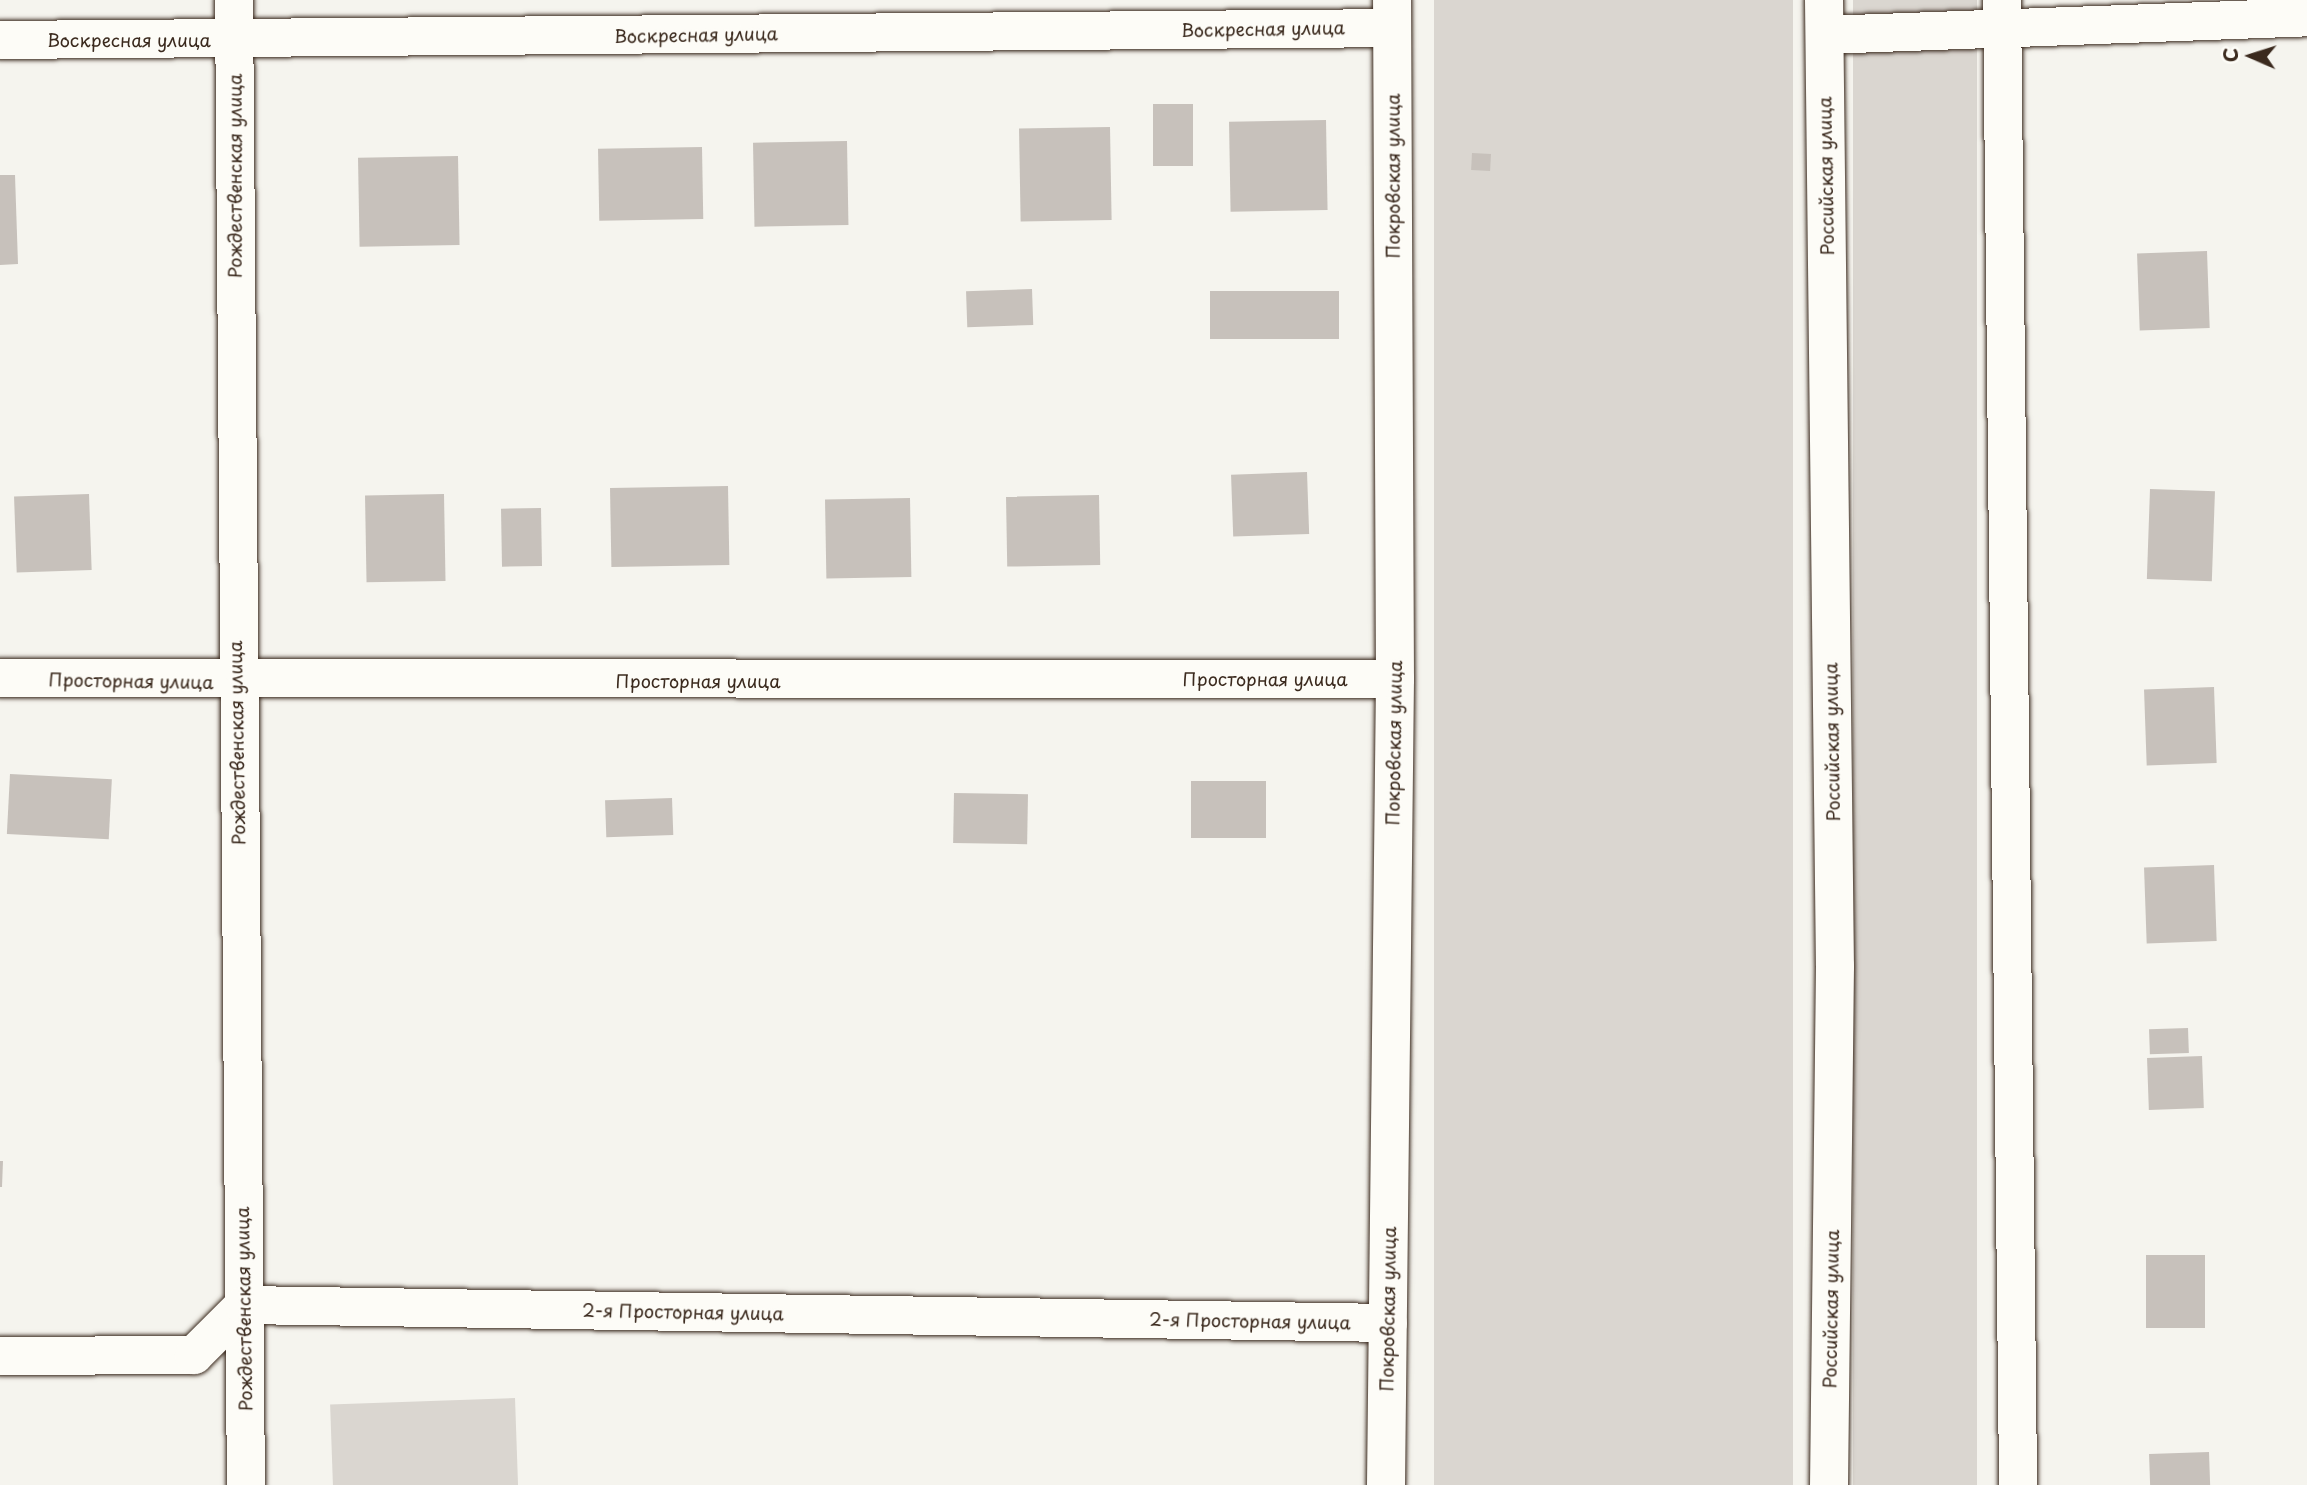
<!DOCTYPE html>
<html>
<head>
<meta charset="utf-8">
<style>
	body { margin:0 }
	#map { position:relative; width:2307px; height:1485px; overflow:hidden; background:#f5f4ee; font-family:"Playpen Sans",sans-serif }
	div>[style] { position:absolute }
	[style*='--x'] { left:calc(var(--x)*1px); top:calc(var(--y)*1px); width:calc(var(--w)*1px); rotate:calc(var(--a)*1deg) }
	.green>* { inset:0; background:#dad6d0; transform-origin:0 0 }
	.building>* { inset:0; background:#c7c1bb; transform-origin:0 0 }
	.roads { filter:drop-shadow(0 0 2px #3b2a1e) drop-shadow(0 0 2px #3b2a1e) }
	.street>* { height:38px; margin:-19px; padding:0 19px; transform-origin:19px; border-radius:19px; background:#fdfcf7 }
	.secondary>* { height:38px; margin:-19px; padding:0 19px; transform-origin:19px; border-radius:19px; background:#fdfcf7 }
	span { translate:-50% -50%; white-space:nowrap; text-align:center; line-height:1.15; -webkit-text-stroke:5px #fdfcf7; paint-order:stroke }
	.street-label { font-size:18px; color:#3b2a1e }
	.north { position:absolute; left:2216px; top:21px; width:70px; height:70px; -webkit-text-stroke:5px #fdfcf7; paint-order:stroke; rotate:273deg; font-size:19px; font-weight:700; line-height:28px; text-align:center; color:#3b2a1e }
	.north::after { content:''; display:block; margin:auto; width:24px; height:32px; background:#3b2a1e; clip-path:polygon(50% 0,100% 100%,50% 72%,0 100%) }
</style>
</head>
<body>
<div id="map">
	<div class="green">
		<i style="left:1434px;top:0;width:359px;height:1485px"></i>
		<i style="left:1853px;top:0;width:124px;height:1485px"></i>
		<i style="left:515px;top:1398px;width:87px;height:185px;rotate:88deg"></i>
	</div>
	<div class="building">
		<i style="left:1153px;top:104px;width:40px;height:62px"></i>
		<i style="left:1326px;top:120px;width:90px;height:97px;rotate:89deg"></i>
		<i style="left:1110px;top:127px;width:93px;height:91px;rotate:89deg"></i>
		<i style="left:847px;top:141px;width:84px;height:94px;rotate:89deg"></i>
		<i style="left:702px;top:147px;width:72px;height:104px;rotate:89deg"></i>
		<i style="left:1472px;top:153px;width:19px;height:17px;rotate:3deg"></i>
		<i style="left:458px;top:156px;width:89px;height:100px;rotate:89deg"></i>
		<i style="clip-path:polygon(0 175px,15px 175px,18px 264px,0 265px)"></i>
		<i style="left:2207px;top:251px;width:77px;height:70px;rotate:88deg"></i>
		<i style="left:1032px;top:289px;width:36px;height:66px;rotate:88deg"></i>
		<i style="left:1210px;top:291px;width:129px;height:48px"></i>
		<i style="left:1307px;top:472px;width:62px;height:76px;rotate:88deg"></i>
		<i style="left:728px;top:486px;width:79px;height:118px;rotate:89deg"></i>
		<i style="left:2150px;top:489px;width:65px;height:90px;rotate:2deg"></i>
		<i style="left:89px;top:494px;width:76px;height:75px;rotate:88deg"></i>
		<i style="left:444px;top:494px;width:87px;height:79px;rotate:89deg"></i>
		<i style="left:1099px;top:495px;width:70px;height:93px;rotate:89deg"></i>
		<i style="left:910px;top:498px;width:79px;height:85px;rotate:89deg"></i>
		<i style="left:541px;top:508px;width:58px;height:40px;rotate:89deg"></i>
		<i style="left:2214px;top:687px;width:76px;height:70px;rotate:88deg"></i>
		<i style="left:10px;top:774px;width:102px;height:60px;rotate:3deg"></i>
		<i style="left:1191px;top:781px;width:75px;height:57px"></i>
		<i style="left:954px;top:793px;width:74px;height:50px;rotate:1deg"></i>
		<i style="left:672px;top:798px;width:37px;height:67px;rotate:88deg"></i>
		<i style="left:2214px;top:865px;width:76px;height:70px;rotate:88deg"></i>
		<i style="left:2188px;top:1028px;width:25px;height:39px;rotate:88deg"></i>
		<i style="left:2202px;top:1056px;width:52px;height:55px;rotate:88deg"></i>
		<i style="clip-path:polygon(0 1161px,3px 1161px,2px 1187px,0 1187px)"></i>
		<i style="left:2146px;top:1255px;width:59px;height:73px"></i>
		<i style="left:2209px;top:1452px;width:33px;height:60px;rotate:88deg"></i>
	</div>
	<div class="roads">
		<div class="street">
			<i style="--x:234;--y:0;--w:1485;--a:89.54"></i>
			<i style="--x:2002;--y:0;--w:1485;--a:89.38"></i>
			<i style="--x:1825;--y:35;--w:482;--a:-2.1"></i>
			<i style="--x:0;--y:40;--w:1392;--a:-0.49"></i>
			<i style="--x:0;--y:678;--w:1395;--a:0.04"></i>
			<i style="--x:0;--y:1356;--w:194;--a:-0.3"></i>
			<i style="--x:194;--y:1355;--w:71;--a:-45"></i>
			<i style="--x:244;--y:1305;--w:1144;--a:0.9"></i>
			<i style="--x:1386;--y:1485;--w:806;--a:-89.36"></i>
			<i style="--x:1395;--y:679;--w:679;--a:-90.25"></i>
		</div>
		<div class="secondary">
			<i style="--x:1824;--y:0;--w:966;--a:89.35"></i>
			<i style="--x:1835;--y:966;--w:519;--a:90.66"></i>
		</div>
	</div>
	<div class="street-label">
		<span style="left:1263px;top:29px;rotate:-1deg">Воскресная улица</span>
		<span style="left:696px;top:35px;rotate:-1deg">Воскресная улица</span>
		<span style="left:129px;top:40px">Воскресная улица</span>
		<span style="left:235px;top:176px;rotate:-90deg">Рождественская улица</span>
		<span style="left:1393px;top:176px;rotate:-90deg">Покровская улица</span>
		<span style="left:1826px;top:176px;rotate:-91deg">Российская улица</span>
		<span style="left:1265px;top:679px">Просторная улица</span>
		<span style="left:131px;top:681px;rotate:1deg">Просторная улица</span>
		<span style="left:698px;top:681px">Просторная улица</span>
		<span style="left:1832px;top:742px;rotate:-91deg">Российская улица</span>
		<span style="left:237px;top:743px;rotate:-91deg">Рождественская улица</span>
		<span style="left:1394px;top:743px;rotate:-89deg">Покровская улица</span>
		<span style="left:244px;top:1309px;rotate:-91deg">Рождественская улица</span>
		<span style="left:1388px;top:1309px;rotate:-89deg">Покровская улица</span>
		<span style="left:1831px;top:1309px;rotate:-89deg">Российская улица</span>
		<span style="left:683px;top:1312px;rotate:1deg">2-я Просторная улица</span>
		<span style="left:1250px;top:1321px;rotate:1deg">2-я Просторная улица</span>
	</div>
	<div class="north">С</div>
</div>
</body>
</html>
